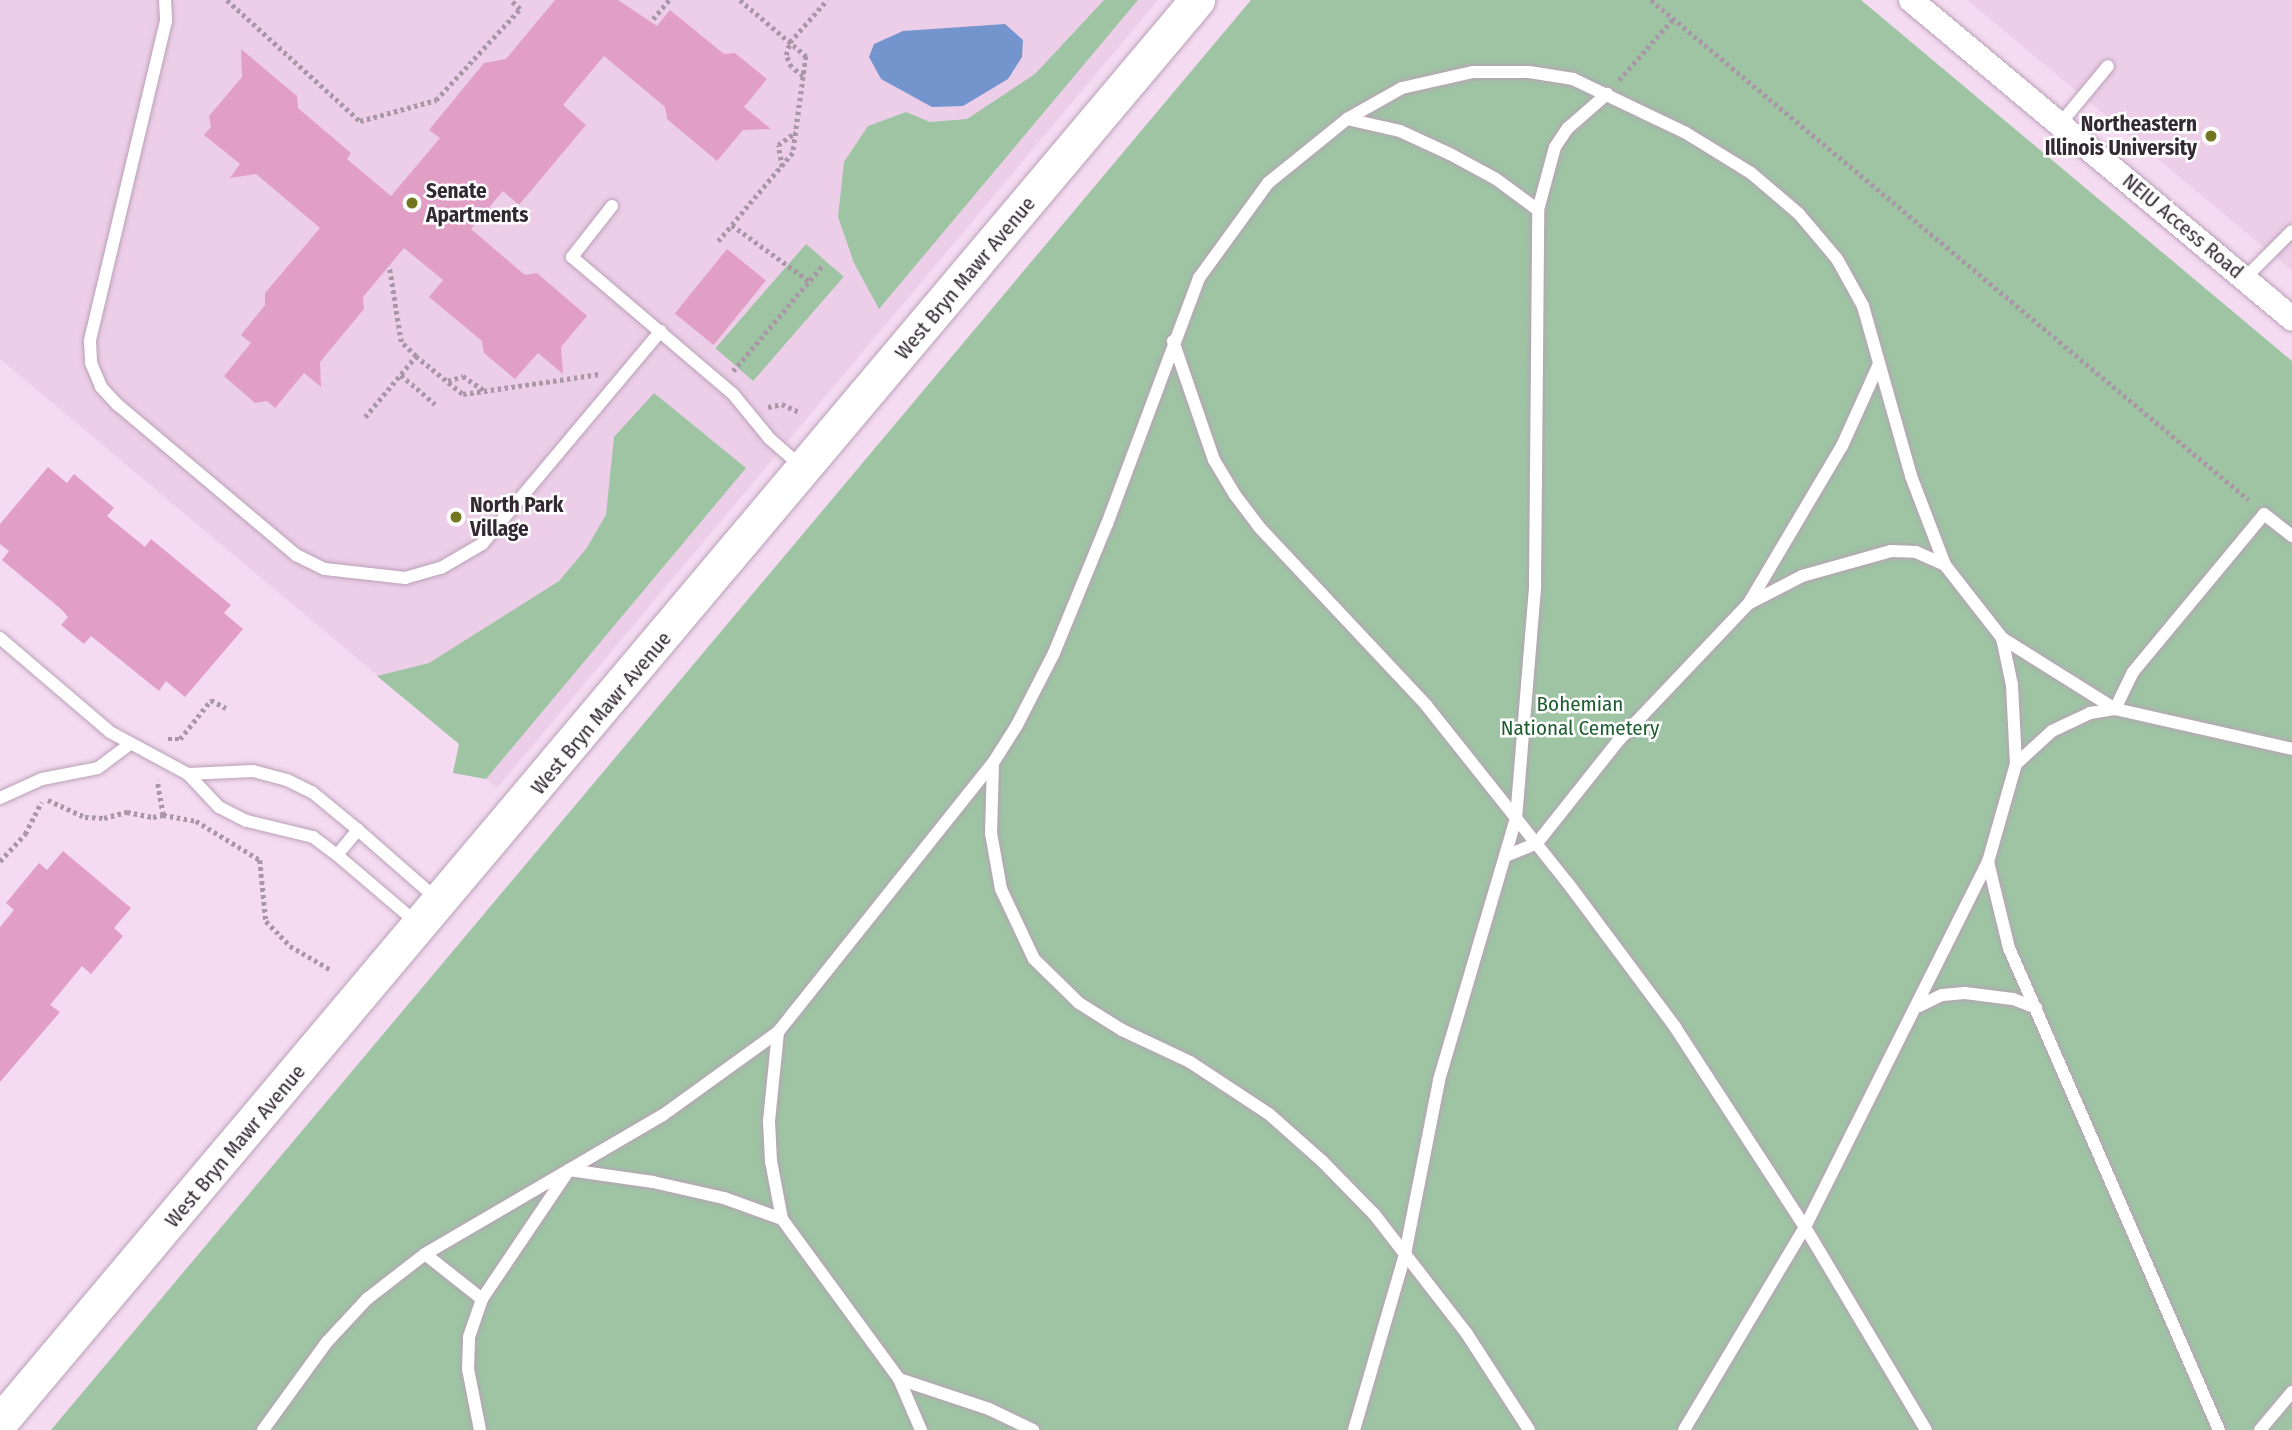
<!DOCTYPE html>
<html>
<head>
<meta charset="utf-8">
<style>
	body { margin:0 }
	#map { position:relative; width:2292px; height:1430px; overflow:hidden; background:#f4dbf1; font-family:"Fira Sans Condensed",sans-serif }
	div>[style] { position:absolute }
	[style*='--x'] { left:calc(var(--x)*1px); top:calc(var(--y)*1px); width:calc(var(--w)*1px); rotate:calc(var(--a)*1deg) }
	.built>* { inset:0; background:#edcee9 }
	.green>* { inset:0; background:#9ec4a4; transform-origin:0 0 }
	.water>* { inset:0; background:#7494cd }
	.building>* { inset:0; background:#e29fc5; transform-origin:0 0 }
	.path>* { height:4.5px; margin-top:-2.25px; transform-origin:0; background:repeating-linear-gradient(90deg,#a996a6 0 3.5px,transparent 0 7px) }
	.roads { filter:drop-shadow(0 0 2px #b9a1b6) drop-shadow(0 0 2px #b9a1b6) }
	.lane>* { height:12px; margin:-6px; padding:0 6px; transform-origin:6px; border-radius:6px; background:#fff }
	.street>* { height:24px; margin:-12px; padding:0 12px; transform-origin:12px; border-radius:12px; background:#fff }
	.secondary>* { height:35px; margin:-17.5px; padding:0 17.5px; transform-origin:17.5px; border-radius:17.5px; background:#fff }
	.dots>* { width:19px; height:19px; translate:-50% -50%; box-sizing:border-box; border:4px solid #fff; border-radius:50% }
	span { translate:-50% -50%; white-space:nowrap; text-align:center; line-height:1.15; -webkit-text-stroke:5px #fff; paint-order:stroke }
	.poi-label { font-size:21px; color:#322931; font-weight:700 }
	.right { translate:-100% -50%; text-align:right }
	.left { translate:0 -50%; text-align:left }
	.street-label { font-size:21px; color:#322931 }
	.park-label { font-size:21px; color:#1d5d30 }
</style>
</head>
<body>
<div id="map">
	<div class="built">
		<i style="clip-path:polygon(0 0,1158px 0,497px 788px,486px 779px,453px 773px,459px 744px,0 359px)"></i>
		<i style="clip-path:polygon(1967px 0,2292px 0,2292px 272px,2292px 271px)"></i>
	</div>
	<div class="green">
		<i style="clip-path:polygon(1104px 0,1138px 0,879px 309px,854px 263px,838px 217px,844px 162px,868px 126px,906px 112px,930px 122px,967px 119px,1035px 74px)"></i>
		<i style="clip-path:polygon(1251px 0,1861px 0,2292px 361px,2292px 1430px,51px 1430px)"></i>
		<i style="left:806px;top:244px;width:50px;height:138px;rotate:41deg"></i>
		<i style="clip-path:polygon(654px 393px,746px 468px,486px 779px,453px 773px,459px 744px,377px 676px,429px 663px,559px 581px,586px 549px,606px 515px,614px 437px)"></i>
	</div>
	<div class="water">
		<i style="clip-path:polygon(1005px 24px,1023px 40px,1022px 57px,1008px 79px,963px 106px,932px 107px,881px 79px,869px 57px,874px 44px,903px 31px)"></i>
	</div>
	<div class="building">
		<i style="clip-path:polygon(555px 0,618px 0,657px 26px,670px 10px,724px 54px,735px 53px,767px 79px,744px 107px,771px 129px,743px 130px,717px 161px,667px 119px,665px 107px,604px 56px,563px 105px,586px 125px,519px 205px,503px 191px,471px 229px,525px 275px,537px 273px,587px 316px,561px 347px,563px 374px,538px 353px,515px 379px,484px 353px,482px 341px,429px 297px,443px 280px,404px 248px,363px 297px,364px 309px,320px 362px,321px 387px,304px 373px,275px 408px,267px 401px,255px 403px,224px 376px,251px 343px,241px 335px,265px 305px,265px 293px,320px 228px,256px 174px,230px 178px,240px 164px,204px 135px,211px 127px,209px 116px,242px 77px,241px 49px,297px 96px,298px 108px,351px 153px,347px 159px,391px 196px,440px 138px,429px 130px,484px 63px,506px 59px)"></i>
		<i style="left:727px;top:249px;width:50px;height:83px;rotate:39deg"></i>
		<i style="clip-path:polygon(48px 467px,67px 483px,74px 474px,114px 508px,107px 516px,145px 547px,151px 539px,231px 605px,224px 613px,243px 629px,185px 697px,166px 681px,159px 691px,91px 636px,84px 644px,61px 625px,68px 617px,61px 609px,2px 560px,9px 551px,0 544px,0 524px)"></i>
		<i style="clip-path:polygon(63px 851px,131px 908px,114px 928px,123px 936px,91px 974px,82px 966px,50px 1005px,60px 1012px,0 1082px,0 927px,14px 910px,6px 903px,39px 863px,47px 870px)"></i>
	</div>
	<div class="path">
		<i style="--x:227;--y:0;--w:180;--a:42.3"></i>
		<i style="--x:360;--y:121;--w:79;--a:-15.4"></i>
		<i style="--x:436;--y:100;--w:124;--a:-47.3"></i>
		<i style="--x:520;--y:9;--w:13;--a:-138"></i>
		<i style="--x:740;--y:0;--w:87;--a:40.3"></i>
		<i style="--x:806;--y:56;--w:98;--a:97.6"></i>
		<i style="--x:793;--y:153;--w:94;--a:130.3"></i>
		<i style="--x:732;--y:225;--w:95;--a:36"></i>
		<i style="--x:1651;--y:0;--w:779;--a:39.9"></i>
		<i style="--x:653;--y:19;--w:25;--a:-50"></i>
		<i style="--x:803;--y:76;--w:15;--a:-143"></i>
		<i style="--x:791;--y:67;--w:13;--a:-113"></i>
		<i style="--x:786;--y:55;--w:14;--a:-73"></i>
		<i style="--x:790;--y:42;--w:56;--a:-48.6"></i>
		<i style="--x:1619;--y:80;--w:81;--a:-48.5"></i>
		<i style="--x:782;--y:167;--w:22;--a:-100"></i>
		<i style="--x:778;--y:145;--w:22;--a:-36"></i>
		<i style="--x:718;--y:241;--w:21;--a:-49"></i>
		<i style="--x:416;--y:356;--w:60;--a:39"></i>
		<i style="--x:463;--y:394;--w:138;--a:-8.3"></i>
		<i style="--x:733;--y:371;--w:139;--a:-49.7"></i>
		<i style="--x:401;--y:375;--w:45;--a:40.5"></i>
		<i style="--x:448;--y:381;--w:16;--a:-18"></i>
		<i style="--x:463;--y:376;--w:27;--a:34"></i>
		<i style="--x:768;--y:407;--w:14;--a:-12"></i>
		<i style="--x:782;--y:404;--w:19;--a:25"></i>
		<i style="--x:365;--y:417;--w:80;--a:-50.1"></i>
		<i style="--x:416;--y:356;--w:21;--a:-137"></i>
		<i style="--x:401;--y:342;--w:77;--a:-99"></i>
		<i style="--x:168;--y:739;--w:12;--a:0"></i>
		<i style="--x:180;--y:739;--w:50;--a:-51.5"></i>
		<i style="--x:211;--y:700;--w:17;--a:28"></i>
		<i style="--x:48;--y:800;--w:41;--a:24.7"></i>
		<i style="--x:85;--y:817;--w:19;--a:3"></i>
		<i style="--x:104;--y:818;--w:24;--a:-15"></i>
		<i style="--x:127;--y:812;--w:26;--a:11"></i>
		<i style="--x:153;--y:817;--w:10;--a:-11"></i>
		<i style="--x:163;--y:815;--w:35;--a:-100"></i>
		<i style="--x:163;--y:815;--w:34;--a:10"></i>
		<i style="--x:196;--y:821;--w:75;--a:31.4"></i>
		<i style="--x:260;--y:860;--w:61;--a:84.4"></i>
		<i style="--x:266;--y:921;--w:35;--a:46"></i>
		<i style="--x:290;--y:946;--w:48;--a:30.3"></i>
		<i style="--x:0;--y:861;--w:37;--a:-47"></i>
		<i style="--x:25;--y:834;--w:36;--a:-63"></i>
	</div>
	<div class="roads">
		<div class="lane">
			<i style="--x:165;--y:0;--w:21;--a:87"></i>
			<i style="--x:166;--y:21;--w:329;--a:103.4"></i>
			<i style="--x:90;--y:341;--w:22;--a:87"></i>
			<i style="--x:91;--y:363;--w:26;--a:67"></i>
			<i style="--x:101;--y:387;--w:25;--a:47"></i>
			<i style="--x:118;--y:405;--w:233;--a:40.1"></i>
			<i style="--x:296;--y:555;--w:32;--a:26"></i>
			<i style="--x:325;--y:569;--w:81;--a:6.4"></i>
			<i style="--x:405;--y:578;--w:37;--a:-16"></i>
			<i style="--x:441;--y:568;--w:48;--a:-30.3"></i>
			<i style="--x:482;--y:544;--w:278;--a:-50"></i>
			<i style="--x:1347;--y:119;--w:54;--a:12.8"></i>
			<i style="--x:1400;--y:131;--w:55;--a:24.7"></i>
			<i style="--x:1450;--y:154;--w:52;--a:28.5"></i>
			<i style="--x:1496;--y:179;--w:52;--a:36.4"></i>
			<i style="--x:2060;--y:124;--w:75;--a:-50.4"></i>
			<i style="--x:612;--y:206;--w:65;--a:128.1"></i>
			<i style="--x:572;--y:257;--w:211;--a:40.4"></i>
			<i style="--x:733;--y:394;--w:58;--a:50.6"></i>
			<i style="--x:770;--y:439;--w:44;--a:41.3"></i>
			<i style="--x:2245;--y:278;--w:66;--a:-45"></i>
			<i style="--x:1173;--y:341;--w:126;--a:71"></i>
			<i style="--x:1214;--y:460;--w:41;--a:59"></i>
			<i style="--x:1235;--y:495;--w:41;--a:52.9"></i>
			<i style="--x:1260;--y:528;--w:243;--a:46.8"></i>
			<i style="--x:1426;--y:705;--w:226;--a:51.5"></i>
			<i style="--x:1567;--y:882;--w:181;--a:53.3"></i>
			<i style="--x:1675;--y:1027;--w:239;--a:57"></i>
			<i style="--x:1805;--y:1227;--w:236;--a:59.2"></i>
			<i style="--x:1750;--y:603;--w:59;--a:-27.4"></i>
			<i style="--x:1802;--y:576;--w:92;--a:-15.7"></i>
			<i style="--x:1891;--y:551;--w:25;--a:2"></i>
			<i style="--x:1916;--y:552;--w:32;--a:24"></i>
			<i style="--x:0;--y:638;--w:145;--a:40.5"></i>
			<i style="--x:110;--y:732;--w:89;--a:28.3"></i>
			<i style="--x:188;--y:774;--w:45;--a:46.8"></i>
			<i style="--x:219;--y:807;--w:31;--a:27"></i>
			<i style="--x:247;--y:821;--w:68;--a:13.6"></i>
			<i style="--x:313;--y:837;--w:30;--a:37"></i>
			<i style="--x:993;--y:763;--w:70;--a:91.6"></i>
			<i style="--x:991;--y:833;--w:57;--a:79.9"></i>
			<i style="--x:1001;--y:889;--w:77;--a:64.8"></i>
			<i style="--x:1034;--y:959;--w:63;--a:44.4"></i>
			<i style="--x:1079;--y:1003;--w:51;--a:32.1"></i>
			<i style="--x:1122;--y:1030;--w:75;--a:25.2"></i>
			<i style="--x:1190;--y:1062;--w:95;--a:33.4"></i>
			<i style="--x:1269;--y:1114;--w:72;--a:41.6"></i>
			<i style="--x:1323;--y:1162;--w:73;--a:45.6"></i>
			<i style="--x:1374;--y:1214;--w:152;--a:52.2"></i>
			<i style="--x:1467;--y:1334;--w:114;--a:57.1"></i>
			<i style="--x:2016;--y:764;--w:49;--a:-42.5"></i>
			<i style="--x:2052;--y:731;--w:42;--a:-25.3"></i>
			<i style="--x:2090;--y:713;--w:25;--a:-9"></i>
			<i style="--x:2115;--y:709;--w:41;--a:-64.1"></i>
			<i style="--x:2133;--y:672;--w:205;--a:-50.3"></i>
			<i style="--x:2264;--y:514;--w:36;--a:38"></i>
			<i style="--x:188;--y:774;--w:65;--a:-2.6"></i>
			<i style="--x:253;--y:771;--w:35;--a:15"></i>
			<i style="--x:287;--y:780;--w:28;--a:26"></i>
			<i style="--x:312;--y:792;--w:60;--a:39.6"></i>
			<i style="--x:0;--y:798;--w:46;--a:-24.3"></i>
			<i style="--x:42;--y:779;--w:57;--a:-11.1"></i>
			<i style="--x:98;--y:768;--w:39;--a:-37"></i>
			<i style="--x:1508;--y:855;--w:31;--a:-22"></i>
			<i style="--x:1537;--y:843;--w:132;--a:-51.5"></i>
			<i style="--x:1619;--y:740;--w:189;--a:-46.5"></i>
			<i style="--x:1749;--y:603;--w:182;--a:-59.4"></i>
			<i style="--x:1842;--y:446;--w:90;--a:-65.7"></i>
			<i style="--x:1988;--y:862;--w:89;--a:76.3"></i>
			<i style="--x:2009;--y:948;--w:526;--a:66.46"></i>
			<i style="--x:417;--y:923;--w:105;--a:-139.6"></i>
			<i style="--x:337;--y:855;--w:33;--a:-50"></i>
			<i style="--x:358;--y:830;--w:106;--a:41.2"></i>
			<i style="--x:1919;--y:1006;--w:25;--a:-26"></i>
			<i style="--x:1942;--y:995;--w:23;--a:-5"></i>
			<i style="--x:1965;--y:993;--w:48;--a:7.1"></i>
			<i style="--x:2013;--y:999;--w:25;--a:21"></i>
			<i style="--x:782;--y:1219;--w:198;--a:53.8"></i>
			<i style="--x:899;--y:1379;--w:56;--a:66.7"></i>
			<i style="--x:425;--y:1254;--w:73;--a:38.3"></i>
			<i style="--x:899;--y:1379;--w:95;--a:18.4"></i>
			<i style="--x:989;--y:1409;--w:49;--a:25.5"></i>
			<i style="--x:263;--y:1430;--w:109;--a:-54"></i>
			<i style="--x:327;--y:1342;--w:59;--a:-47.1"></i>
			<i style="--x:367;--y:1299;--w:73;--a:-37.8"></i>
			<i style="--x:425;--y:1254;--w:276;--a:-30.3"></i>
			<i style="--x:663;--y:1115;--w:142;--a:-35.8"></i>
			<i style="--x:778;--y:1032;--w:344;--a:-51.4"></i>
			<i style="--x:993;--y:763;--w:45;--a:-57.7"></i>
			<i style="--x:1017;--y:725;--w:81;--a:-62.8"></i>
			<i style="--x:1054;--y:653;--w:139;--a:-67.7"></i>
			<i style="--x:1107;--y:524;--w:263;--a:-69.5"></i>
			<i style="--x:1199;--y:278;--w:117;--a:-54"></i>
			<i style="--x:1268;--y:183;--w:102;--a:-39"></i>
			<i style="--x:1347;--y:119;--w:63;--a:-29.4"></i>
			<i style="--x:1402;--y:88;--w:73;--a:-12.7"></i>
			<i style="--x:1473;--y:72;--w:56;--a:0"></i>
			<i style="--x:1529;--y:72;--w:45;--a:9"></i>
			<i style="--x:1573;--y:79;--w:125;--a:25.5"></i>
			<i style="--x:1686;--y:133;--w:76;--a:31.6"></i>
			<i style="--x:1751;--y:173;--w:63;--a:40.5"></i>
			<i style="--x:1799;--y:214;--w:59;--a:49.8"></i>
			<i style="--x:1837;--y:259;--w:54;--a:61"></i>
			<i style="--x:1863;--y:306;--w:177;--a:74.2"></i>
			<i style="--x:1911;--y:476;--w:95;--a:69.1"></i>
			<i style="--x:1945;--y:565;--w:93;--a:52"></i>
			<i style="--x:2002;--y:638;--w:133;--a:32.1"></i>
			<i style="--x:2115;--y:709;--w:181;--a:12.7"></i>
			<i style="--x:480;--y:1430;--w:62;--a:-101.1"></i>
			<i style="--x:468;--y:1369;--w:32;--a:-88"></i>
			<i style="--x:469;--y:1337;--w:40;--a:-71.1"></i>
			<i style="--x:482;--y:1299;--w:156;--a:-56"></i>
			<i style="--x:569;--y:1170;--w:85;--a:8.1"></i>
			<i style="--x:653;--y:1182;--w:73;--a:12.7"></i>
			<i style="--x:724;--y:1198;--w:62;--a:19.9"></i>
			<i style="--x:782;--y:1219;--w:59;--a:-100.7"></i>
			<i style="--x:771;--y:1161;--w:40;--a:-92.9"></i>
			<i style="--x:769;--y:1121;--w:89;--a:-84.2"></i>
			<i style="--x:1354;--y:1430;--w:183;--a:-73.8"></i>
			<i style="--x:1405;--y:1254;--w:177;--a:-78.9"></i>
			<i style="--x:1439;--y:1080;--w:272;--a:-73.6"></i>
			<i style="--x:1516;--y:819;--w:234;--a:-85.3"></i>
			<i style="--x:1535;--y:586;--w:376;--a:-89.5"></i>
			<i style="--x:1538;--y:210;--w:65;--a:-74.9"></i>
			<i style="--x:1555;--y:147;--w:23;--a:-56"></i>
			<i style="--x:1568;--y:128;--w:52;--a:-41.1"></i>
			<i style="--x:1684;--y:1430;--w:236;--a:-59.2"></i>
			<i style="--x:1805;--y:1227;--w:408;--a:-63.4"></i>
			<i style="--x:1988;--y:862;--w:102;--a:-74.1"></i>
			<i style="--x:2016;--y:764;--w:79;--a:-92.9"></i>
			<i style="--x:2012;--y:685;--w:48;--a:-102"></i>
			<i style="--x:2260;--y:1430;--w:50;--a:-49.9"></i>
		</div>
		<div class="street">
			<i style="--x:1911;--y:0;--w:497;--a:39.9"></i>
		</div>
		<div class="secondary">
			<i style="--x:0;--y:1422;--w:1859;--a:-49.91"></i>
		</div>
	</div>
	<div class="dots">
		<i style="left:2211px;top:136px;background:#72771f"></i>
		<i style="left:412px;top:203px;background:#72771f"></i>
		<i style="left:456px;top:517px;background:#72771f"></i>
	</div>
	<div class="poi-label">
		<span class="right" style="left:2197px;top:136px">Northeastern<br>Illinois University</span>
		<span class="left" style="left:426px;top:203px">Senate<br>Apartments</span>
		<span class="left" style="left:470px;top:517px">North Park<br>Village</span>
	</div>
	<div class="street-label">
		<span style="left:2183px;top:226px;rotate:40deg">NEIU Access Road</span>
		<span style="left:965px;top:278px;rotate:-50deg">West Bryn Mawr Avenue</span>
		<span style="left:601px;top:713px;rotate:-50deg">West Bryn Mawr Avenue</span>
		<span style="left:235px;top:1146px;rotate:-50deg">West Bryn Mawr Avenue</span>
	</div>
	<div class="park-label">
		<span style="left:1580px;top:716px">Bohemian<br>National Cemetery</span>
	</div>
</div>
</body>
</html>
